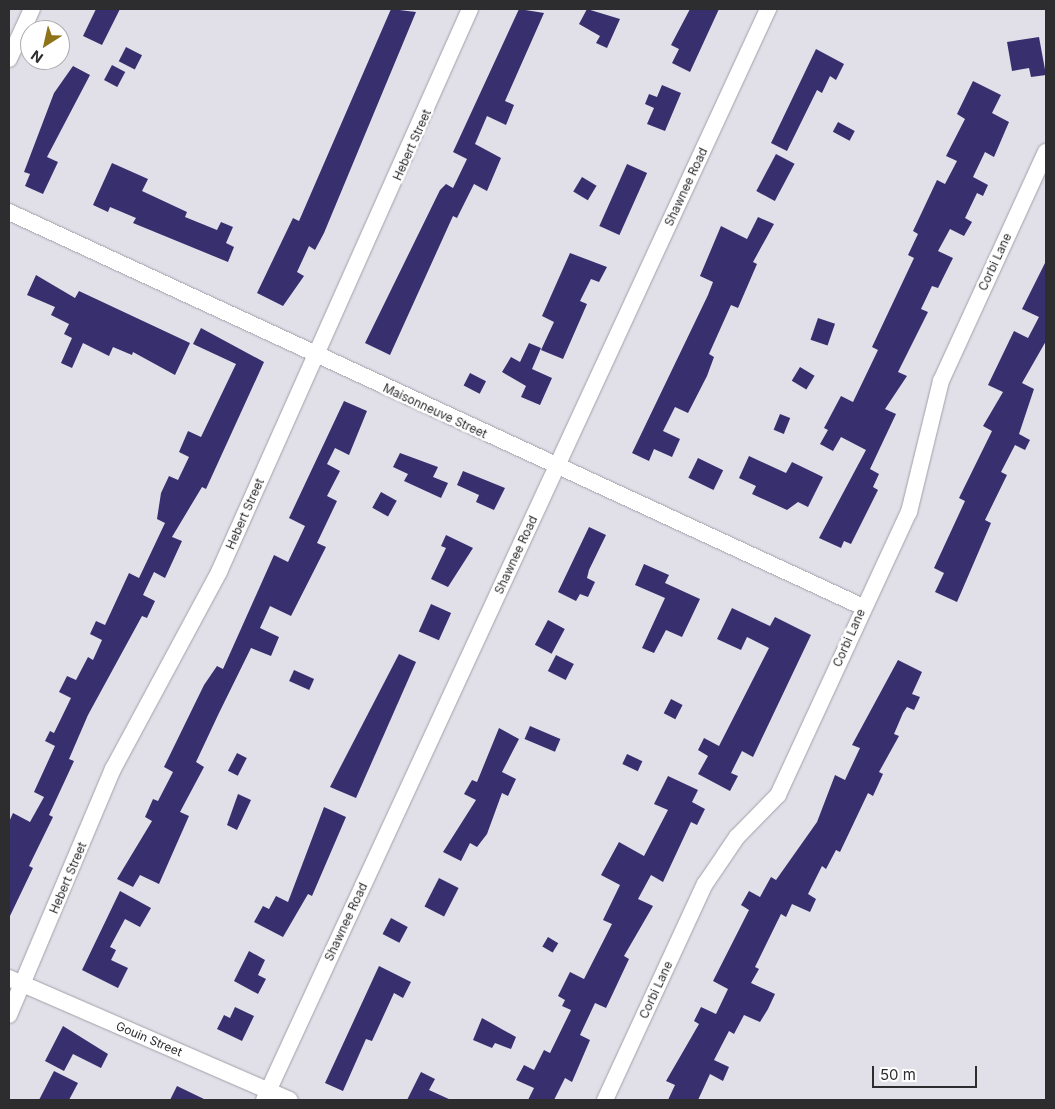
<!DOCTYPE html>
<html>
<head>
<meta charset="utf-8">
<style>
	body { margin:0 }
	#map { position:relative; width:1055px; height:1109px; overflow:hidden; background:#e1e0e9; font-family:Inter,sans-serif }
	div>[style] { position:absolute }
	[style*='--x'] { left:calc(var(--x)*1px); top:calc(var(--y)*1px); width:calc(var(--w)*1px); rotate:calc(var(--a)*1deg) }
	.building>* { inset:0; background:#382f6f; transform-origin:0 0 }
	.roads { filter:drop-shadow(0 0 1px #a1a0a9) drop-shadow(0 0 1px #a1a0a9) }
	.street>* { height:16px; margin:-8px; padding:0 8px; transform-origin:8px; border-radius:8px; background:#fff }
	span { translate:-50% -50%; white-space:nowrap; text-align:center; line-height:1.15; -webkit-text-stroke:5px #fff; paint-order:stroke }
	.street-label { font-size:12px; color:#2d2d30 }
	.frame { position:absolute; inset:0; border:10px solid #2d2d30; pointer-events:none }
	.north { position:absolute; left:20px; top:20px; width:50px; height:50px; box-sizing:border-box; background:#fff; border:1px solid #ababac; border-radius:50%; rotate:215deg; font-size:14px; font-weight:700; line-height:20px; text-align:center; color:#2d2d30 }
	.north::after { content:''; display:block; margin:auto; width:18px; height:22px; background:#8e7318; clip-path:polygon(50% 0,100% 100%,50% 72%,0 100%) }
	.scale { position:absolute; left:872px; top:1066px; width:105px; height:22px; box-sizing:border-box; border:2px solid #2d2d30; border-top:0; padding-left:6px; font-size:15px; line-height:18px; white-space:nowrap; color:#2d2d30; -webkit-text-stroke:4px #fff; paint-order:stroke }
</style>
</head>
<body>
<div id="map">
	<div class="building">
		<i style="clip-path:polygon(96px 9px,120px 9px,102px 45px,83px 36px)"></i>
		<i style="clip-path:polygon(391px 9px,416px 12px,324px 233px,315px 250px,309px 246px,297px 272px,304px 276px,283px 306px,257px 293px,293px 218px,299px 221px)"></i>
		<i style="clip-path:polygon(519px 9px,544px 13px,505px 101px,514px 105px,506px 125px,487px 116px,475px 144px,501px 158px,487px 191px,474px 184px,457px 218px,453px 216px,390px 355px,365px 343px,440px 190px,446px 184px,453px 188px,467px 159px,453px 152px)"></i>
		<i style="clip-path:polygon(587px 9px,620px 19px,607px 48px,596px 43px,600px 36px,579px 24px)"></i>
		<i style="clip-path:polygon(690px 9px,719px 9px,690px 72px,672px 63px,679px 49px,671px 45px)"></i>
		<i style="clip-path:polygon(1039px 37px,1046px 75px,1031px 77px,1029px 68px,1012px 71px,1007px 42px)"></i>
		<i style="left:126px;top:47px;width:18px;height:16px;rotate:27deg"></i>
		<i style="clip-path:polygon(816px 49px,844px 64px,836px 80px,830px 76px,822px 93px,817px 90px,787px 151px,771px 143px)"></i>
		<i style="left:112px;top:65px;width:15px;height:17px;rotate:28deg"></i>
		<i style="clip-path:polygon(73px 66px,90px 75px,47px 157px,58px 162px,43px 194px,25px 186px,30px 174px,24px 172px,54px 93px)"></i>
		<i style="clip-path:polygon(973px 81px,1001px 95px,992px 113px,1009px 122px,994px 157px,985px 152px,973px 177px,988px 185px,983px 196px,977px 193px,965px 218px,972px 222px,964px 236px,950px 229px,938px 251px,953px 258px,938px 288px,932px 286px,921px 309px,928px 312px,898px 372px,907px 376px,885px 409px,896px 414px,870px 469px,879px 474px,873px 487px,878px 490px,851px 544px,844px 541px,841px 548px,819px 538px,866px 450px,841px 437px,833px 451px,820px 444px,828px 430px,824px 428px,841px 396px,853px 402px,878px 350px,872px 347px,914px 258px,908px 255px,918px 234px,913px 231px,937px 180px,945px 184px,957px 161px,946px 156px,965px 119px,957px 114px)"></i>
		<i style="clip-path:polygon(662px 85px,681px 93px,665px 131px,647px 124px,654px 108px,645px 104px,649px 94px,657px 97px)"></i>
		<i style="left:838px;top:122px;width:19px;height:11px;rotate:28deg"></i>
		<i style="left:776px;top:154px;width:21px;height:42px;rotate:28deg"></i>
		<i style="clip-path:polygon(112px 163px,148px 179px,142px 191px,187px 212px,185px 217px,217px 230px,221px 222px,233px 227px,226px 243px,234px 247px,228px 262px,133px 223px,136px 218px,110px 207px,108px 212px,93px 205px)"></i>
		<i style="left:627px;top:164px;width:22px;height:68px;rotate:24deg"></i>
		<i style="left:582px;top:177px;width:17px;height:17px;rotate:31deg"></i>
		<i style="clip-path:polygon(758px 217px,774px 224px,753px 262px,757px 264px,738px 308px,731px 305px,709px 354px,714px 357px,707px 376px,688px 413px,675px 407px,663px 431px,680px 439px,672px 457px,654px 449px,649px 461px,632px 453px,708px 295px,713px 282px,700px 276px,721px 226px,747px 239px)"></i>
		<i style="clip-path:polygon(570px 253px,607px 267px,599px 282px,591px 279px,580px 301px,587px 304px,563px 359px,541px 350px,554px 322px,542px 316px)"></i>
		<i style="clip-path:polygon(1046px 261px,1046px 341px,1022px 383px,1034px 389px,1019px 434px,1030px 440px,1025px 450px,1015px 445px,1001px 472px,1007px 475px,985px 520px,991px 523px,957px 602px,935px 592px,944px 573px,934px 568px,965px 501px,959px 498px,992px 431px,983px 426px,1003px 392px,988px 385px,1014px 331px,1028px 338px,1039px 317px,1022px 309px)"></i>
		<i style="clip-path:polygon(36px 275px,75px 298px,79px 291px,190px 343px,175px 375px,133px 352px,132px 355px,113px 347px,109px 356px,83px 343px,72px 368px,61px 363px,72px 338px,64px 334px,69px 324px,51px 315px,55px 307px,27px 295px)"></i>
		<i style="left:818px;top:318px;width:18px;height:23px;rotate:19deg"></i>
		<i style="clip-path:polygon(201px 328px,264px 362px,206px 489px,202px 487px,172px 537px,182px 541px,165px 578px,154px 572px,143px 595px,155px 601px,147px 618px,142px 616px,88px 715px,69px 759px,74px 761px,49px 815px,53px 817px,29px 866px,33px 868px,9px 918px,9px 822px,13px 813px,30px 822px,44px 797px,34px 792px,55px 746px,45px 741px,50px 731px,54px 733px,71px 698px,59px 692px,67px 676px,76px 680px,88px 657px,93px 660px,102px 640px,90px 634px,96px 621px,105px 625px,129px 573px,139px 578px,165px 523px,157px 519px,161px 493px,169px 476px,178px 480px,189px 457px,179px 452px,188px 431px,201px 437px,236px 364px,193px 344px)"></i>
		<i style="clip-path:polygon(529px 343px,541px 348px,532px 369px,552px 378px,540px 405px,521px 397px,526px 386px,502px 372px,511px 357px,520px 362px)"></i>
		<i style="left:800px;top:367px;width:17px;height:16px;rotate:31deg"></i>
		<i style="left:470px;top:373px;width:18px;height:14px;rotate:27deg"></i>
		<i style="clip-path:polygon(344px 401px,367px 411px,349px 455px,335px 448px,327px 464px,340px 471px,327px 496px,337px 501px,317px 543px,326px 547px,291px 616px,270px 606px,260px 628px,279px 637px,271px 656px,251px 648px,219px 713px,196px 762px,204px 767px,180px 812px,189px 816px,159px 884px,140px 875px,133px 887px,117px 879px,152px 821px,145px 817px,153px 799px,158px 801px,173px 772px,164px 767px,204px 685px,217px 666px,223px 669px,274px 555px,288px 562px,305px 526px,289px 518px)"></i>
		<i style="left:780px;top:414px;width:11px;height:17px;rotate:22deg"></i>
		<i style="clip-path:polygon(400px 453px,438px 467px,433px 477px,448px 483px,441px 498px,404px 481px,408px 474px,393px 467px)"></i>
		<i style="clip-path:polygon(749px 456px,786px 473px,792px 462px,823px 477px,808px 507px,798px 502px,787px 510px,752px 494px,756px 486px,739px 478px)"></i>
		<i style="left:698px;top:458px;width:28px;height:22px;rotate:26deg"></i>
		<i style="clip-path:polygon(463px 471px,505px 488px,494px 510px,476px 502px,479px 495px,457px 485px)"></i>
		<i style="left:381px;top:492px;width:18px;height:18px;rotate:29deg"></i>
		<i style="clip-path:polygon(589px 527px,606px 535px,589px 570px,587px 578px,595px 582px,588px 597px,580px 594px,576px 601px,558px 592px)"></i>
		<i style="clip-path:polygon(446px 535px,473px 548px,448px 587px,431px 579px,446px 548px,441px 546px)"></i>
		<i style="clip-path:polygon(644px 564px,669px 575px,665px 583px,700px 599px,682px 637px,666px 630px,654px 653px,642px 648px,665px 598px,635px 585px)"></i>
		<i style="left:431px;top:604px;width:22px;height:30px;rotate:24deg"></i>
		<i style="clip-path:polygon(732px 608px,770px 626px,775px 617px,811px 635px,753px 757px,742px 751px,731px 773px,738px 776px,730px 791px,698px 774px,708px 756px,698px 750px,704px 738px,719px 746px,769px 648px,747px 637px,741px 650px,717px 639px)"></i>
		<i style="left:548px;top:620px;width:19px;height:28px;rotate:28deg"></i>
		<i style="clip-path:polygon(399px 654px,416px 662px,356px 798px,330px 787px)"></i>
		<i style="left:556px;top:655px;width:20px;height:18px;rotate:27deg"></i>
		<i style="clip-path:polygon(898px 660px,922px 672px,912px 694px,920px 697px,914px 710px,907px 707px,903px 713px,894px 734px,899px 736px,879px 772px,883px 774px,873px 796px,868px 793px,840px 852px,836px 850px,826px 869px,822px 866px,808px 894px,816px 899px,810px 912px,792px 904px,786px 917px,781px 914px,755px 967px,759px 969px,751px 983px,775px 994px,768px 1009px,760px 1022px,744px 1015px,734px 1034px,729px 1031px,714px 1060px,729px 1067px,723px 1081px,710px 1074px,698px 1100px,668px 1100px,675px 1085px,666px 1081px,699px 1024px,694px 1021px,701px 1007px,716px 1014px,728px 989px,713px 981px,749px 910px,741px 905px,749px 891px,760px 897px,771px 877px,776px 880px,817px 822px,835px 775px,845px 780px,860px 748px,852px 745px)"></i>
		<i style="left:294px;top:670px;width:22px;height:12px;rotate:24deg"></i>
		<i style="left:671px;top:699px;width:13px;height:16px;rotate:27deg"></i>
		<i style="left:530px;top:726px;width:33px;height:14px;rotate:23deg"></i>
		<i style="clip-path:polygon(499px 728px,519px 739px,502px 772px,516px 779px,508px 796px,502px 793px,487px 834px,477px 847px,470px 843px,461px 861px,443px 852px,476px 800px,464px 794px,472px 780px,477px 782px)"></i>
		<i style="left:237px;top:753px;width:11px;height:20px;rotate:27deg"></i>
		<i style="left:627px;top:754px;width:17px;height:11px;rotate:25deg"></i>
		<i style="clip-path:polygon(668px 776px,698px 790px,692px 802px,705px 809px,697px 825px,691px 822px,663px 882px,651px 875px,638px 899px,653px 906px,624px 956px,629px 959px,606px 1008px,595px 1003px,580px 1035px,590px 1040px,572px 1082px,565px 1078px,554px 1100px,528px 1100px,534px 1088px,516px 1080px,524px 1065px,534px 1070px,544px 1050px,550px 1053px,571px 1010px,562px 1006px,565px 1000px,558px 996px,570px 972px,584px 979px,612px 924px,603px 920px,620px 885px,601px 875px,619px 842px,644px 856px,668px 810px,654px 804px)"></i>
		<i style="clip-path:polygon(238px 794px,251px 800px,237px 830px,227px 825px)"></i>
		<i style="clip-path:polygon(324px 807px,346px 817px,312px 896px,308px 894px,283px 937px,254px 922px,263px 906px,269px 909px,276px 896px,288px 902px)"></i>
		<i style="left:439px;top:878px;width:22px;height:32px;rotate:27deg"></i>
		<i style="clip-path:polygon(120px 891px,151px 908px,140px 927px,125px 919px,110px 947px,116px 950px,111px 960px,128px 968px,118px 988px,82px 970px)"></i>
		<i style="left:391px;top:918px;width:19px;height:18px;rotate:28deg"></i>
		<i style="left:548px;top:937px;width:12px;height:11px;rotate:31deg"></i>
		<i style="clip-path:polygon(249px 951px,265px 960px,258px 975px,266px 979px,258px 994px,234px 981px)"></i>
		<i style="clip-path:polygon(379px 966px,411px 982px,403px 998px,394px 993px,372px 1041px,366px 1039px,343px 1091px,325px 1083px)"></i>
		<i style="clip-path:polygon(235px 1007px,254px 1016px,242px 1041px,217px 1029px,224px 1015px,230px 1018px)"></i>
		<i style="clip-path:polygon(482px 1018px,516px 1037px,511px 1049px,495px 1043px,492px 1048px,473px 1040px)"></i>
		<i style="clip-path:polygon(63px 1026px,108px 1054px,101px 1068px,73px 1054px,64px 1071px,45px 1061px)"></i>
		<i style="clip-path:polygon(54px 1071px,78px 1083px,69px 1100px,39px 1100px)"></i>
		<i style="clip-path:polygon(421px 1072px,435px 1079px,429px 1090px,451px 1100px,407px 1100px)"></i>
		<i style="clip-path:polygon(177px 1086px,206px 1100px,170px 1100px)"></i>
	</div>
	<div class="roads">
		<div class="street">
			<i style="--x:9;--y:59;--w:55;--a:-65.3"></i>
			<i style="--x:9;--y:212;--w:941;--a:24.82"></i>
			<i style="--x:9;--y:978;--w:306;--a:23.5"></i>
			<i style="--x:9;--y:1015;--w:267;--a:-67.1"></i>
			<i style="--x:113;--y:769;--w:224;--a:-61.7"></i>
			<i style="--x:219;--y:572;--w:616;--a:-65.97"></i>
			<i style="--x:264;--y:1100;--w:1202;--a:-65.2"></i>
			<i style="--x:605;--y:1100;--w:238;--a:-65.2"></i>
			<i style="--x:705;--y:884;--w:57;--a:-55.8"></i>
			<i style="--x:737;--y:837;--w:59;--a:-45.7"></i>
			<i style="--x:778;--y:795;--w:312;--a:-65.2"></i>
			<i style="--x:909;--y:512;--w:135;--a:-76.3"></i>
			<i style="--x:941;--y:381;--w:252;--a:-65.4"></i>
		</div>
	</div>
	<div class="street-label">
		<span style="left:412px;top:145px;rotate:-66deg">Hebert Street</span>
		<span style="left:686px;top:187px;rotate:-65deg">Shawnee Road</span>
		<span style="left:995px;top:262px;rotate:-65deg">Corbi Lane</span>
		<span style="left:435px;top:411px;rotate:25deg">Maisonneuve Street</span>
		<span style="left:245px;top:514px;rotate:-66deg">Hebert Street</span>
		<span style="left:516px;top:555px;rotate:-65deg">Shawnee Road</span>
		<span style="left:849px;top:638px;rotate:-66deg">Corbi Lane</span>
		<span style="left:68px;top:878px;rotate:-67deg">Hebert Street</span>
		<span style="left:346px;top:922px;rotate:-65deg">Shawnee Road</span>
		<span style="left:656px;top:990px;rotate:-65deg">Corbi Lane</span>
		<span style="left:149px;top:1039px;rotate:23deg">Gouin Street</span>
	</div>
	<div class="frame"></div>
	<div class="north">N</div>
	<div class="scale">50 m</div>
</div>
</body>
</html>
